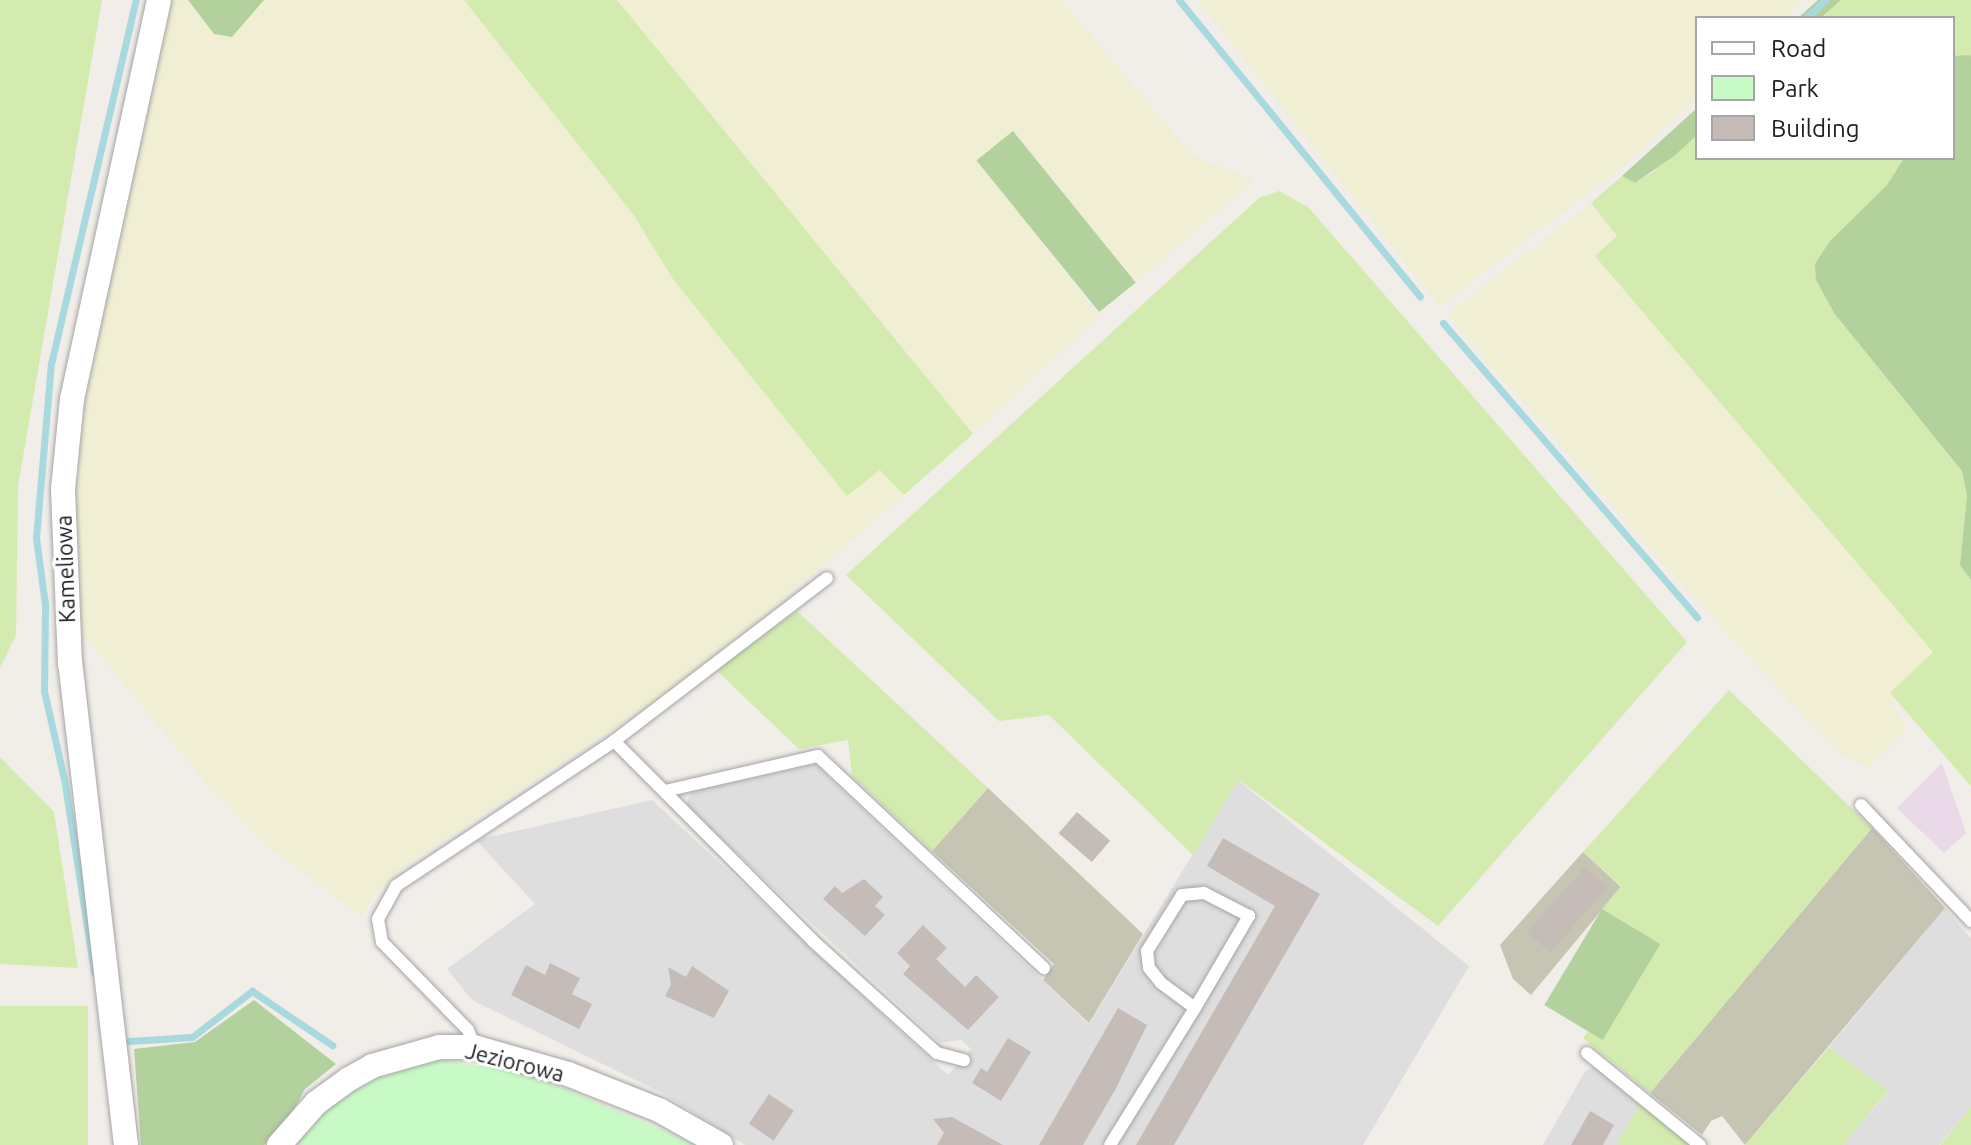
<!DOCTYPE html>
<html>
<head>
<meta charset="utf-8">
<style>
	body { margin:0 }
	#map { position:relative; width:1971px; height:1145px; overflow:hidden; background:#f1ede8; font-family:Ubuntu,sans-serif }
	div>[style] { position:absolute }
	[style*='--x'] { left:calc(var(--x)*1px); top:calc(var(--y)*1px); width:calc(var(--w)*1px); rotate:calc(var(--a)*1deg) }
	.residential>* { inset:0; background:#dfdede }
	.industrial>* { inset:0; background:#eadae9 }
	.construction>* { inset:0; background:#c6c4b3 }
	.farmland>* { inset:0; background:#f0eed3 }
	.grass>* { inset:0; background:#d3ebae; transform-origin:0 0 }
	.forest>* { inset:0; background:#b2d19c; transform-origin:0 0 }
	.park>* { inset:0; background:#c8fac6 }
	.stream>* { height:7px; margin:-3.5px; padding:0 3.5px; transform-origin:3.5px; border-radius:3.5px; background:#a8d9df }
	.building>* { inset:0; background:#c6bcb7; transform-origin:0 0 }
	.roads { filter:drop-shadow(0 0 2px #a5a5a5) drop-shadow(0 0 2px #a5a5a5) }
	.lane>* { height:12px; margin:-6px; padding:0 6px; transform-origin:6px; border-radius:6px; background:#fff }
	.street>* { height:24px; margin:-12px; padding:0 12px; transform-origin:12px; border-radius:12px; background:#fff }
	span { translate:-50% -50%; white-space:nowrap; text-align:center; line-height:1.15; -webkit-text-stroke:6px #fff; paint-order:stroke }
	.street-label { font-size:22px; color:#212121 }
	.legend { position:absolute; left:1695px; top:16px; width:260px; height:144px; box-sizing:border-box; background:#fff; border:2px solid #a6a6a6; margin:0; padding:10px 14px; list-style:none; font-size:24px; color:#212121 }
	.legend li { display:flex; align-items:center; gap:16px; height:40px }
	.legend b { width:40px; border:2px solid #a6a6a6 }
</style>
</head>
<body>
<div id="map">
	<div class="residential">
		<i style="clip-path:polygon(815px 764px,1089px 1024px,1238px 780px,1469px 966px,1363px 1145px,745px 1145px,664px 1094px,472px 1000px,447px 969px,535px 904px,476px 840px,652px 800px,948px 1075px,971px 1049px,961px 1040px,940px 1043px,686px 806px,691px 791px)"></i>
		<i style="clip-path:polygon(1945px 908px,1971px 939px,1971px 1107px,1939px 1145px,1843px 1145px,1888px 1092px,1829px 1047px)"></i>
		<i style="clip-path:polygon(1597px 1067px,1641px 1102px,1616px 1145px,1543px 1145px,1586px 1070px)"></i>
	</div>
	<div class="industrial">
		<i style="clip-path:polygon(1942px 763px,1966px 833px,1944px 853px,1897px 808px)"></i>
	</div>
	<div class="construction">
		<i style="clip-path:polygon(988px 788px,1143px 934px,1089px 1023px,1043px 980px,1054px 964px,932px 851px)"></i>
		<i style="clip-path:polygon(1872px 828px,1945px 908px,1745px 1145px,1722px 1116px,1711px 1121px,1702px 1135px,1650px 1093px)"></i>
		<i style="clip-path:polygon(1583px 852px,1621px 887px,1531px 995px,1513px 979px,1500px 945px)"></i>
	</div>
	<div class="farmland">
		<i style="clip-path:polygon(172px 0,188px 0,214px 34px,232px 37px,264px 0,464px 0,633px 214px,673px 279px,846px 495px,880px 470px,904px 495px,684px 682px,401px 868px,374px 895px,362px 917px,264px 843px,207px 784px,80px 630px,73px 521px,85px 398px)"></i>
		<i style="clip-path:polygon(617px 0,1061px 0,1193px 156px,1254px 180px,1136px 282px,1014px 131px,978px 161px,1099px 316px,973px 434px)"></i>
		<i style="clip-path:polygon(1197px 0,1802px 0,1783px 18px,1697px 18px,1697px 97px,1623px 166px,1440px 306px)"></i>
		<i style="clip-path:polygon(1591px 203px,1617px 237px,1595px 256px,1933px 652px,1890px 693px,1905px 732px,1869px 767px,1844px 756px,1798px 710px,1670px 572px,1447px 314px)"></i>
	</div>
	<div class="grass">
		<i style="clip-path:polygon(0 0,102px 0,18px 486px,16px 635px,0 668px)"></i>
		<i style="clip-path:polygon(464px 0,617px 0,973px 434px,904px 495px,880px 470px,847px 496px,673px 279px,633px 214px)"></i>
		<i style="clip-path:polygon(1841px 0,1971px 0,1971px 57px,1953px 56px,1953px 18px,1822px 18px)"></i>
		<i style="clip-path:polygon(1697px 135px,1697px 158px,1904px 158px,1887px 185px,1830px 241px,1816px 280px,1834px 313px,1962px 471px,1967px 496px,1960px 565px,1971px 580px,1971px 786px,1890px 693px,1933px 652px,1595px 256px,1617px 236px,1591px 203px,1622px 176px,1635px 183px,1653px 172px)"></i>
		<i style="clip-path:polygon(1279px 191px,1308px 207px,1687px 642px,1438px 926px,1239px 780px,1193px 855px,1049px 715px,999px 721px,846px 575px,1259px 198px)"></i>
		<i style="clip-path:polygon(797px 611px,988px 788px,932px 851px,852px 776px,848px 740px,799px 749px,716px 670px)"></i>
		<i style="clip-path:polygon(1729px 690px,1872px 828px,1650px 1093px,1583px 1038px,1660px 944px,1602px 909px,1621px 886px,1583px 852px)"></i>
		<i style="clip-path:polygon(0 757px,54px 812px,78px 968px,0 964px)"></i>
		<i style="left:0;top:1006px;width:88px;height:139px"></i>
		<i style="clip-path:polygon(1829px 1047px,1888px 1091px,1843px 1145px,1745px 1145px)"></i>
		<i style="clip-path:polygon(1641px 1102px,1697px 1145px,1616px 1145px)"></i>
		<i style="clip-path:polygon(1971px 1107px,1971px 1145px,1940px 1145px)"></i>
	</div>
	<div class="forest">
		<i style="clip-path:polygon(188px 0,264px 0,232px 37px,214px 34px)"></i>
		<i style="clip-path:polygon(1818px 0,1841px 0,1821px 18px,1798px 18px)"></i>
		<i style="clip-path:polygon(1970px 55px,1971px 57px,1971px 580px,1960px 565px,1967px 496px,1962px 471px,1834px 313px,1816px 280px,1815px 264px,1830px 241px,1887px 185px,1904px 158px,1953px 158px,1953px 56px)"></i>
		<i style="clip-path:polygon(1697px 108px,1697px 135px,1674px 156px,1635px 183px,1622px 176px)"></i>
		<i style="left:1013px;top:131px;width:195px;height:47px;rotate:51deg"></i>
		<i style="left:1602px;top:909px;width:68px;height:112px;rotate:31deg"></i>
		<i style="clip-path:polygon(254px 1000px,336px 1064px,305px 1089px,291px 1115px,264px 1145px,141px 1145px,134px 1049px,195px 1042px)"></i>
	</div>
	<div class="park">
		<i style="clip-path:polygon(435px 1059px,530px 1074px,697px 1145px,293px 1145px,345px 1093px,376px 1075px)"></i>
	</div>
	<div class="stream">
		<i style="--x:1179;--y:0;--w:382;--a:50.9"></i>
		<i style="--x:1806;--y:18;--w:26;--a:-43"></i>
		<i style="--x:1443;--y:323;--w:389;--a:49.2"></i>
		<i style="--x:94;--y:972;--w:195;--a:-98.8"></i>
		<i style="--x:64;--y:779;--w:90;--a:-102.8"></i>
		<i style="--x:44;--y:691;--w:87;--a:-89.3"></i>
		<i style="--x:45;--y:604;--w:67;--a:-97.8"></i>
		<i style="--x:36;--y:538;--w:175;--a:-85.1"></i>
		<i style="--x:51;--y:364;--w:374;--a:-76.9"></i>
		<i style="--x:129;--y:1041;--w:63;--a:-3.6"></i>
		<i style="--x:192;--y:1037;--w:76;--a:-37.5"></i>
		<i style="--x:252;--y:991;--w:97;--a:34"></i>
	</div>
	<div class="building">
		<i style="left:1077px;top:812px;width:44px;height:28px;rotate:41deg"></i>
		<i style="clip-path:polygon(1223px 838px,1320px 894px,1174px 1145px,1136px 1145px,1275px 906px,1207px 866px)"></i>
		<i style="left:1585px;top:867px;width:31px;height:87px;rotate:42deg"></i>
		<i style="clip-path:polygon(864px 879px,883px 897px,875px 906px,885px 915px,865px 936px,823px 899px,835px 886px,842px 893px)"></i>
		<i style="clip-path:polygon(923px 925px,947px 948px,936px 959px,965px 987px,976px 975px,999px 997px,968px 1030px,903px 974px,910px 966px,897px 953px)"></i>
		<i style="clip-path:polygon(550px 963px,580px 978px,572px 994px,592px 1004px,579px 1029px,511px 995px,526px 965px,545px 975px)"></i>
		<i style="clip-path:polygon(692px 966px,729px 991px,714px 1018px,665px 996px,671px 984px,668px 967px,686px 977px)"></i>
		<i style="clip-path:polygon(1118px 1008px,1147px 1025px,1115px 1090px,1083px 1145px,1039px 1145px)"></i>
		<i style="clip-path:polygon(1008px 1038px,1031px 1052px,1001px 1101px,972px 1083px,981px 1068px,987px 1072px)"></i>
		<i style="left:769px;top:1094px;width:30px;height:36px;rotate:34deg"></i>
		<i style="clip-path:polygon(1590px 1111px,1614px 1125px,1603px 1145px,1571px 1145px)"></i>
		<i style="clip-path:polygon(952px 1117px,1003px 1145px,937px 1145px,944px 1133px,933px 1119px)"></i>
	</div>
	<div class="roads">
		<div class="lane">
			<i style="--x:614;--y:741;--w:282;--a:45.1"></i>
			<i style="--x:813;--y:941;--w:167;--a:42.1"></i>
			<i style="--x:937;--y:1053;--w:28;--a:15"></i>
			<i style="--x:665;--y:791;--w:157;--a:-12.9"></i>
			<i style="--x:818;--y:756;--w:310;--a:43.2"></i>
			<i style="--x:1861;--y:805;--w:160;--a:46.5"></i>
			<i style="--x:474;--y:1047;--w:18;--a:-109"></i>
			<i style="--x:468;--y:1030;--w:123;--a:-134.3"></i>
			<i style="--x:382;--y:942;--w:23;--a:-100"></i>
			<i style="--x:378;--y:919;--w:38;--a:-61"></i>
			<i style="--x:396;--y:886;--w:262;--a:-33.6"></i>
			<i style="--x:614;--y:741;--w:268;--a:-37.4"></i>
			<i style="--x:1587;--y:1053;--w:146;--a:39.2"></i>
			<i style="--x:1110;--y:1145;--w:161;--a:-58.2"></i>
			<i style="--x:1195;--y:1008;--w:107;--a:-59.6"></i>
			<i style="--x:1249;--y:916;--w:51;--a:-152.9"></i>
			<i style="--x:1204;--y:893;--w:22;--a:175"></i>
			<i style="--x:1182;--y:895;--w:66;--a:122"></i>
			<i style="--x:1147;--y:951;--w:17;--a:83"></i>
			<i style="--x:1149;--y:968;--w:19;--a:51"></i>
			<i style="--x:1161;--y:983;--w:42;--a:36.3"></i>
		</div>
		<div class="street">
			<i style="--x:126;--y:1145;--w:484;--a:-96.6"></i>
			<i style="--x:70;--y:664;--w:175;--a:-92.3"></i>
			<i style="--x:63;--y:489;--w:90;--a:-84.3"></i>
			<i style="--x:72;--y:399;--w:408;--a:-77.7"></i>
			<i style="--x:279;--y:1145;--w:56;--a:-48.6"></i>
			<i style="--x:316;--y:1103;--w:41;--a:-36"></i>
			<i style="--x:349;--y:1079;--w:26;--a:-29"></i>
			<i style="--x:372;--y:1066;--w:70;--a:-15.8"></i>
			<i style="--x:439;--y:1047;--w:35;--a:0"></i>
			<i style="--x:474;--y:1047;--w:98;--a:16"></i>
			<i style="--x:568;--y:1074;--w:98;--a:21.6"></i>
			<i style="--x:659;--y:1110;--w:71;--a:29.4"></i>
		</div>
	</div>
	<div class="street-label">
		<span style="left:65px;top:569px;rotate:-92deg">Kameliowa</span>
		<span style="left:515px;top:1062px;rotate:14deg">Jeziorowa</span>
	</div>
	<ul class="legend">
	<li><b style="height:10px;background:#fff"></b>Road</li>
	<li><b style="height:22px;background:#c8fac6"></b>Park</li>
	<li><b style="height:22px;background:#c6bcb7"></b>Building</li>
	</ul>
</div>
</body>
</html>
